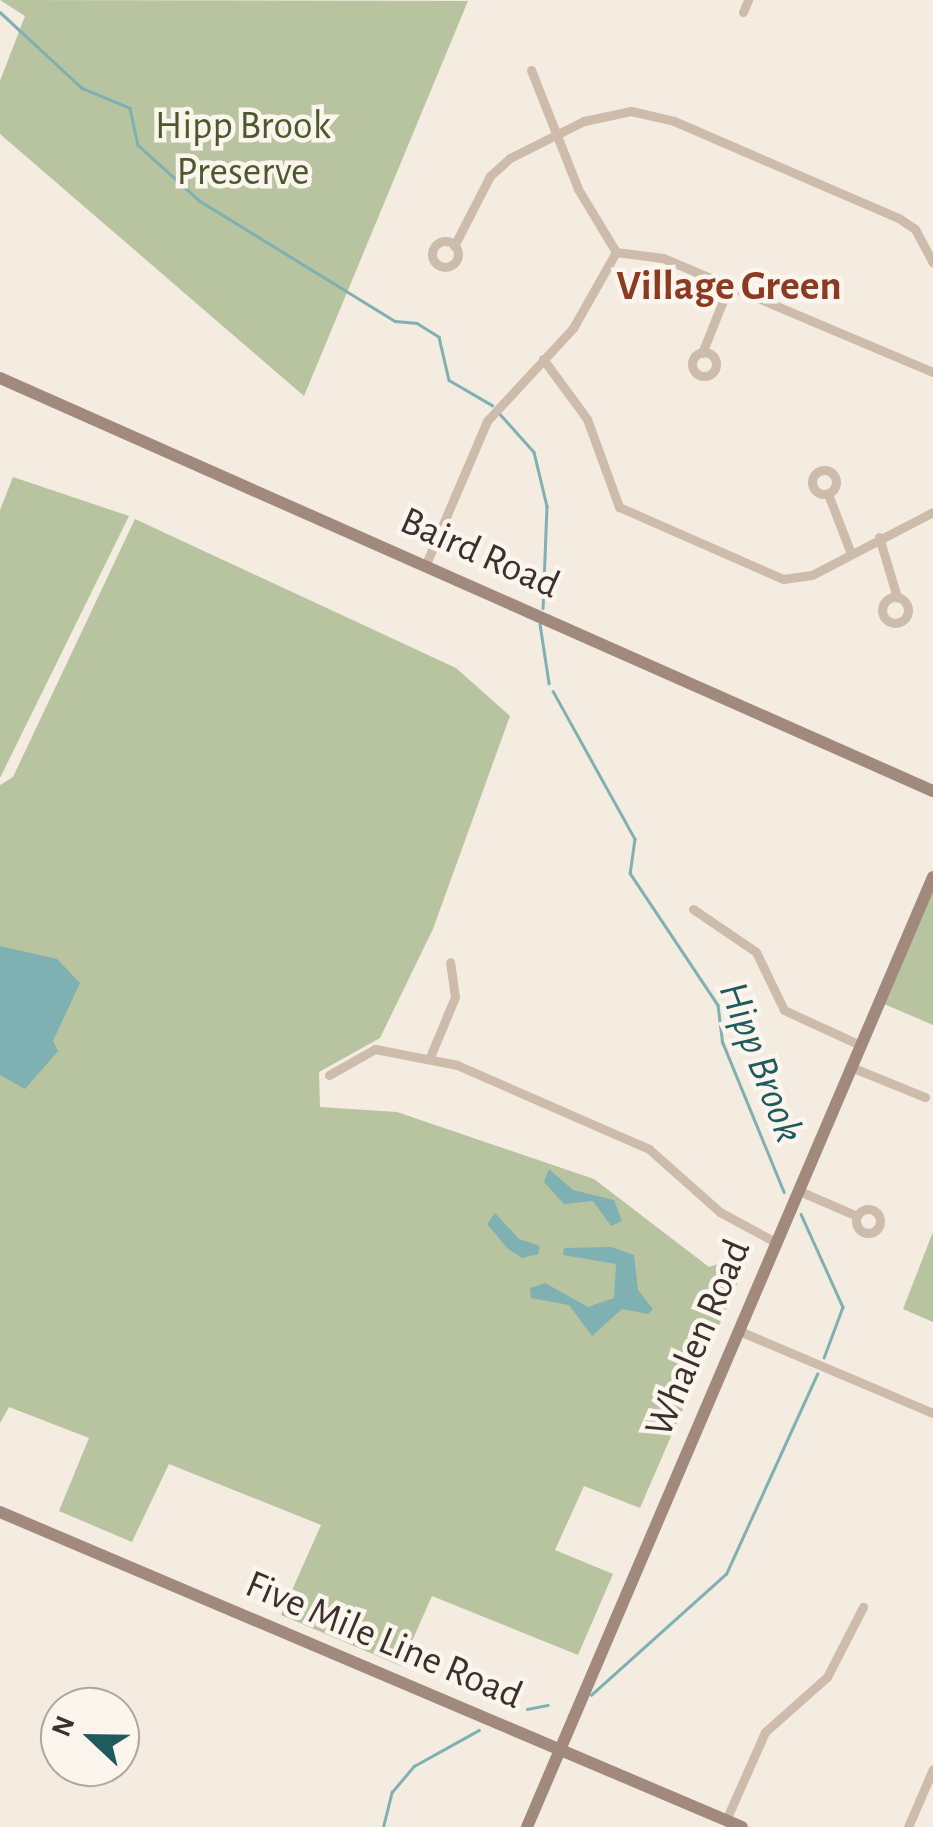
<!DOCTYPE html>
<html>
<head>
<meta charset="utf-8">
<style>
	body { margin:0 }
	#map { position:relative; width:933px; height:1827px; overflow:hidden; background:#f4ebe1; font-family:"Alegreya Sans",sans-serif }
	div>[style] { position:absolute }
	[style*='--x'] { left:calc(var(--x)*1px); top:calc(var(--y)*1px); width:calc(var(--w)*1px); rotate:calc(var(--a)*1deg) }
	.green>* { inset:0; background:#b8c4a0 }
	.water>* { inset:0; background:#7fb0b2 }
	.stream>* { height:2.5px; margin:-1.25px; padding:0 1.25px; transform-origin:1.25px; border-radius:1.25px; background:#7fb0b2 }
	.street>* { height:9px; margin:-4.5px; padding:0 4.5px; transform-origin:4.5px; border-radius:4.5px; background:#cdbbac }
	.street>.ring { margin:-4.5px; padding:0; box-sizing:content-box; background:none; border:9px solid #cdbbac; border-radius:50% }
	.secondary>* { height:12px; margin:-6px; padding:0 6px; transform-origin:6px; border-radius:6px; background:#a18a7d }
	span { translate:-50% -50%; white-space:nowrap; text-align:center; line-height:1.15; -webkit-text-stroke:9px #fbf5ee; paint-order:stroke }
	.park-label { font-size:40px; color:#4a5a2e }
	.street-label { font-size:40px; color:#3b302b }
	.neighbourhood-label { font-size:42px; color:#8c3b22; font-weight:700 }
	.water-label { font-size:42px; color:#1f5a5e; font-style:italic }
	.north { position:absolute; left:40px; top:1687px; width:100px; height:100px; box-sizing:border-box; background:#fbf5ee; border:2px solid #aea6a0; border-radius:50%; rotate:292deg; font-size:28px; font-weight:700; line-height:40px; text-align:center; color:#3b302b }
	.north::after { content:''; display:block; margin:auto; width:35px; height:45px; background:#1f5a5e; clip-path:polygon(50% 0,100% 100%,50% 72%,0 100%) }
</style>
</head>
<body>
<div id="map">
	<div class="green">
		<i style="clip-path:polygon(0 0,468px 1px,304px 396px,0 134px,0 81px,25px 16px)"></i>
		<i style="clip-path:polygon(13px 477px,129px 516px,0 778px,0 510px)"></i>
		<i style="clip-path:polygon(135px 519px,456px 668px,510px 716px,433px 929px,380px 1038px,319px 1072px,320px 1107px,397px 1112px,594px 1179px,709px 1267px,750px 1254px,640px 1508px,584px 1486px,555px 1550px,613px 1574px,578px 1655px,432px 1596px,401px 1666px,281px 1615px,321px 1525px,169px 1464px,132px 1542px,59px 1511px,89px 1438px,9px 1407px,0 1423px,0 785px,13px 777px)"></i>
		<i style="clip-path:polygon(933px 892px,933px 1025px,884px 1004px)"></i>
		<i style="clip-path:polygon(933px 1232px,933px 1322px,903px 1309px)"></i>
	</div>
	<div class="water">
		<i style="clip-path:polygon(0 946px,57px 959px,80px 983px,53px 1041px,58px 1051px,25px 1089px,0 1075px)"></i>
		<i style="clip-path:polygon(549px 1169px,573px 1190px,614px 1200px,622px 1221px,611px 1226px,593px 1201px,564px 1204px,544px 1182px)"></i>
		<i style="clip-path:polygon(495px 1213px,519px 1239px,540px 1246px,538px 1254px,522px 1258px,507px 1248px,487px 1224px)"></i>
		<i style="clip-path:polygon(611px 1247px,634px 1255px,638px 1290px,653px 1309px,648px 1314px,622px 1309px,592px 1336px,569px 1305px,531px 1298px,530px 1288px,545px 1283px,588px 1307px,614px 1298px,616px 1264px,563px 1255px,564px 1248px)"></i>
	</div>
	<div class="stream">
		<i style="--x:0;--y:12;--w:112;--a:42.8"></i>
		<i style="--x:82;--y:88;--w:52;--a:22.6"></i>
		<i style="--x:130;--y:108;--w:38;--a:78"></i>
		<i style="--x:138;--y:145;--w:84;--a:42.1"></i>
		<i style="--x:200;--y:201;--w:229;--a:31.6"></i>
		<i style="--x:395;--y:321;--w:22;--a:5"></i>
		<i style="--x:417;--y:323;--w:26;--a:32"></i>
		<i style="--x:439;--y:337;--w:44;--a:76.9"></i>
		<i style="--x:449;--y:380;--w:50;--a:30.2"></i>
		<i style="--x:500;--y:414;--w:51;--a:48.2"></i>
		<i style="--x:534;--y:452;--w:56;--a:76.5"></i>
		<i style="--x:547;--y:506;--w:102;--a:92.2"></i>
		<i style="--x:540;--y:624;--w:60;--a:81.3"></i>
		<i style="--x:553;--y:691;--w:169;--a:61"></i>
		<i style="--x:635;--y:839;--w:34;--a:98"></i>
		<i style="--x:630;--y:873;--w:159;--a:56.3"></i>
		<i style="--x:718;--y:1005;--w:38;--a:83"></i>
		<i style="--x:723;--y:1043;--w:161;--a:67.7"></i>
		<i style="--x:801;--y:1214;--w:102;--a:65.7"></i>
		<i style="--x:843;--y:1307;--w:54;--a:110.4"></i>
		<i style="--x:591;--y:1695;--w:181;--a:-41.9"></i>
		<i style="--x:726;--y:1574;--w:220;--a:-65.5"></i>
		<i style="--x:527;--y:1709;--w:21;--a:-11"></i>
		<i style="--x:383;--y:1827;--w:36;--a:-76"></i>
		<i style="--x:392;--y:1792;--w:34;--a:-50"></i>
		<i style="--x:414;--y:1766;--w:74;--a:-29"></i>
	</div>
	<div class="street">
		<i style="--x:743;--y:12;--w:13;--a:-67"></i>
		<i style="--x:531;--y:70;--w:128;--a:68.4"></i>
		<i style="--x:578;--y:189;--w:74;--a:58.9"></i>
		<i class="ring" style="left:432px;top:241px;width:17px;height:17px"></i>
		<i style="--x:454;--y:246;--w:79;--a:-62.8"></i>
		<i style="--x:490;--y:176;--w:27;--a:-42"></i>
		<i style="--x:510;--y:158;--w:83;--a:-26.6"></i>
		<i style="--x:584;--y:121;--w:48;--a:-12"></i>
		<i style="--x:631;--y:111;--w:44;--a:13.1"></i>
		<i style="--x:674;--y:121;--w:246;--a:23.4"></i>
		<i style="--x:900;--y:219;--w:18;--a:34"></i>
		<i style="--x:915;--y:229;--w:38;--a:62"></i>
		<i class="ring" style="left:692px;top:352px;width:15px;height:15px"></i>
		<i style="--x:702;--y:353;--w:72;--a:-68.1"></i>
		<i style="--x:543;--y:359;--w:74;--a:53.7"></i>
		<i style="--x:587;--y:419;--w:94;--a:70"></i>
		<i style="--x:619;--y:507;--w:179;--a:23.7"></i>
		<i style="--x:783;--y:579;--w:29;--a:-8"></i>
		<i style="--x:812;--y:575;--w:136;--a:-27.5"></i>
		<i class="ring" style="left:812px;top:470px;width:15px;height:15px"></i>
		<i style="--x:828;--y:494;--w:61;--a:68.9"></i>
		<i style="--x:879;--y:537;--w:63;--a:73.3"></i>
		<i style="--x:426;--y:564;--w:155;--a:-66.9"></i>
		<i style="--x:487;--y:421;--w:127;--a:-47.2"></i>
		<i style="--x:573;--y:328;--w:87;--a:-60.5"></i>
		<i style="--x:616;--y:252;--w:47;--a:7.3"></i>
		<i style="--x:663;--y:258;--w:293;--a:22.9"></i>
		<i class="ring" style="left:882px;top:597px;width:17px;height:17px"></i>
		<i style="--x:693;--y:909;--w:76;--a:34.3"></i>
		<i style="--x:756;--y:952;--w:64;--a:64.2"></i>
		<i style="--x:784;--y:1010;--w:84;--a:24.7"></i>
		<i style="--x:430;--y:1057;--w:65;--a:-67.4"></i>
		<i style="--x:455;--y:997;--w:35;--a:-98"></i>
		<i style="--x:851;--y:1067;--w:80;--a:22.1"></i>
		<i style="--x:329;--y:1075;--w:53;--a:-29.5"></i>
		<i style="--x:375;--y:1049;--w:84;--a:11"></i>
		<i style="--x:457;--y:1065;--w:210;--a:23.6"></i>
		<i style="--x:649;--y:1149;--w:95;--a:41.6"></i>
		<i style="--x:720;--y:1212;--w:63;--a:28.6"></i>
		<i style="--x:797;--y:1190;--w:65;--a:23.4"></i>
		<i class="ring" style="left:856px;top:1209px;width:15px;height:15px"></i>
		<i style="--x:737;--y:1330;--w:213;--a:23"></i>
		<i style="--x:726;--y:1820;--w:96;--a:-66.1"></i>
		<i style="--x:765;--y:1732;--w:83;--a:-41.6"></i>
		<i style="--x:827;--y:1677;--w:79;--a:-62.8"></i>
		<i style="--x:908;--y:1827;--w:63;--a:-66.7"></i>
	</div>
	<div class="secondary">
		<i style="--x:0;--y:378;--w:1020;--a:23.88"></i>
		<i style="--x:0;--y:1512;--w:806;--a:23"></i>
		<i style="--x:527;--y:1827;--w:1033;--a:-66.86"></i>
	</div>
	<div class="park-label">
		<span style="left:243px;top:149px">Hipp Brook<br>Preserve</span>
	</div>
	<div class="street-label">
		<span style="left:480px;top:553px;rotate:24deg">Baird Road</span>
		<span style="left:698px;top:1338px;rotate:-67deg">Whalen Road</span>
		<span style="left:384px;top:1640px;rotate:23deg">Five Mile Line Road</span>
	</div>
	<div class="neighbourhood-label">
		<span style="left:729px;top:286px">Village Green</span>
	</div>
	<div class="water-label">
		<span style="left:761px;top:1062px;rotate:69deg">Hipp Brook</span>
	</div>
	<div class="north">N</div>
</div>
</body>
</html>
